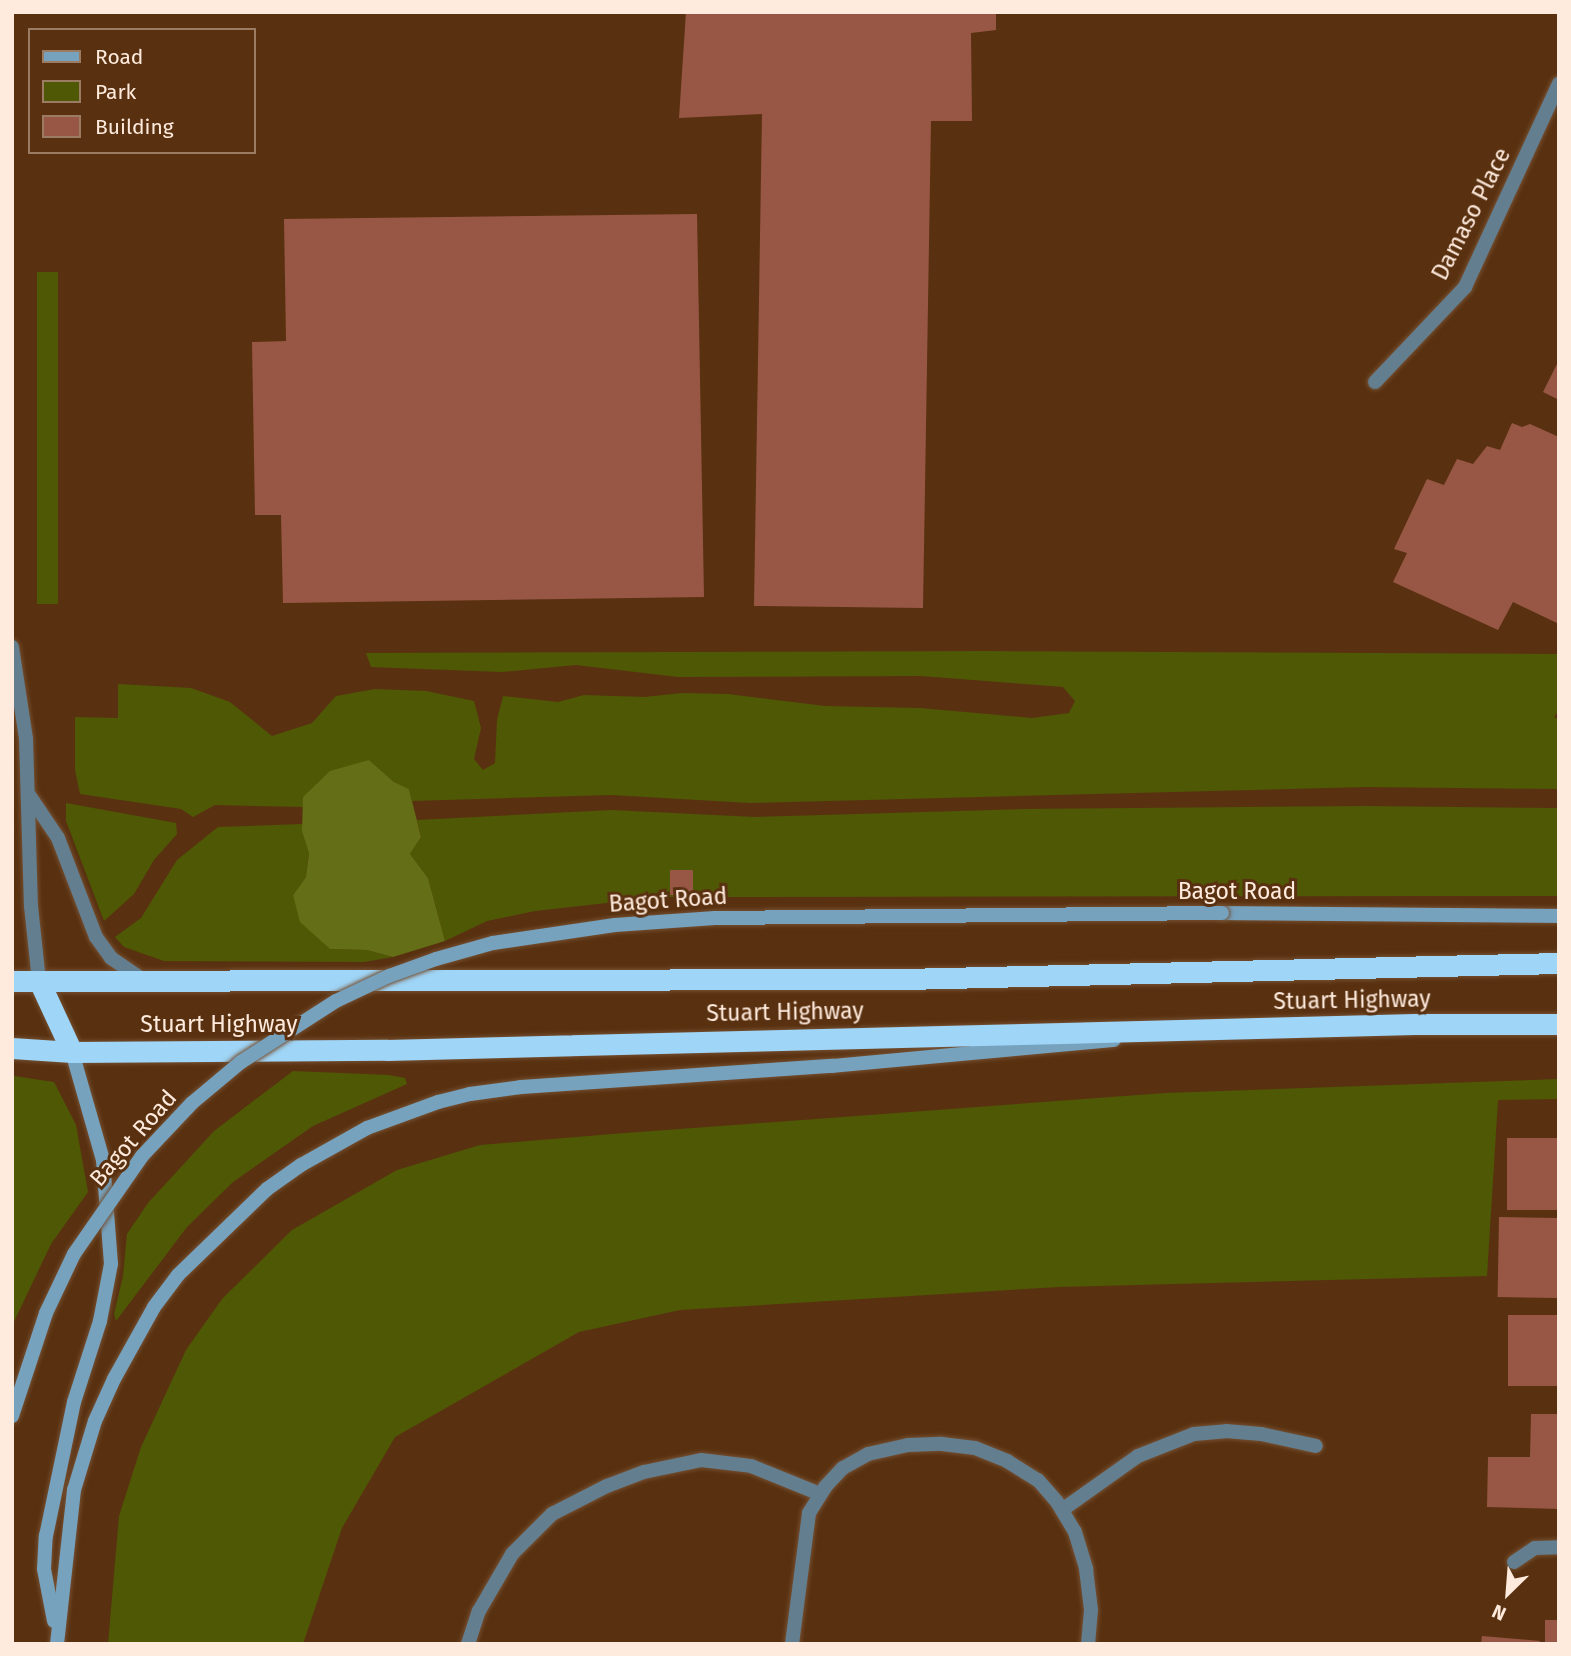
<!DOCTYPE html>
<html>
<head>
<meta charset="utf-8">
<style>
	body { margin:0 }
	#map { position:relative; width:1571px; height:1656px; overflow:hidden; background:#593110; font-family:"Fira Sans",sans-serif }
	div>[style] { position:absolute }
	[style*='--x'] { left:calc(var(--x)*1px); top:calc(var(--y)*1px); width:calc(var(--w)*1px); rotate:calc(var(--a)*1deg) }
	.green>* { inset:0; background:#4f5805; transform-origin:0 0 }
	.forest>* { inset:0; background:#636e17 }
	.building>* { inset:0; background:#985744; transform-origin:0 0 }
	.roads { filter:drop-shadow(0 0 2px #744f31) drop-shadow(0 0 2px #744f31) }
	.street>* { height:14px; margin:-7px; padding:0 7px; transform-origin:7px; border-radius:7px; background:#637e8f }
	.secondary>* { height:14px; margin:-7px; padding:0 7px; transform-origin:7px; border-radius:7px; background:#76a2be }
	.highway>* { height:21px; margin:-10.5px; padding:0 10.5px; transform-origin:10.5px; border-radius:10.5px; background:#9fd5f7 }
	.bridges { filter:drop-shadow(0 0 2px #744f31) drop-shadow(0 0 2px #744f31) }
	.secondary-bridge>* { height:14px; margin:-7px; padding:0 7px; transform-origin:7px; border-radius:7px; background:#76a2be }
	span { translate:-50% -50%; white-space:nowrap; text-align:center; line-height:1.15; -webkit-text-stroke:6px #593110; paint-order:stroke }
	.street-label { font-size:23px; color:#ffebde }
	.frame { position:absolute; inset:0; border:14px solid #ffebde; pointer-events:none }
	.legend { position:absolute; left:28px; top:28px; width:228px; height:126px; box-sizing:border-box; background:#593110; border:2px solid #9b7b62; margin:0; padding:9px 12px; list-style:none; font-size:21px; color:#ffebde }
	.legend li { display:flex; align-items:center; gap:14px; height:35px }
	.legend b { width:35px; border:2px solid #9b7b62 }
	.north { position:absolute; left:1473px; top:1558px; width:70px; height:70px; -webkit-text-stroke:5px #593110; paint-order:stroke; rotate:205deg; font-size:19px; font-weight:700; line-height:28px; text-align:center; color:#ffebde }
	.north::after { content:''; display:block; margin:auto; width:24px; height:32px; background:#ffebde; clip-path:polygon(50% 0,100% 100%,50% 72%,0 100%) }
</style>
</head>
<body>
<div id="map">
	<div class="green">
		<i style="left:58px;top:272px;width:332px;height:21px;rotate:90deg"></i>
		<i style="clip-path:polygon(987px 651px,1559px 654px,1559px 710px,1554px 717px,1559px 720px,1559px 789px,1366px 787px,750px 803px,611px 795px,412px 801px,409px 789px,394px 782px,369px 760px,303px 797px,303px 807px,215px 805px,193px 817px,181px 809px,80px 794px,75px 770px,75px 717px,118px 718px,118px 684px,191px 688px,230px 702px,272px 736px,312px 723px,336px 696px,375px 689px,426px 691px,474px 701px,481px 728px,474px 759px,483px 770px,495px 763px,497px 720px,503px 696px,558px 702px,584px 695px,644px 697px,682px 693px,728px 694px,825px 706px,920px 708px,1032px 718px,1069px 713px,1075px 701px,1063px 687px,921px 676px,678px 677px,576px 665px,502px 672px,371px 667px,366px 653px)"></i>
		<i style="clip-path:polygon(66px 803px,176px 823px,177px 834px,154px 860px,134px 894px,104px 921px,66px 821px)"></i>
		<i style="clip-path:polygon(1365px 806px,1559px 808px,1559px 896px,660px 897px,535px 911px,487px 921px,445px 941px,428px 878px,410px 854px,421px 837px,417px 820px,612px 810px,755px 817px,1024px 809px)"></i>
		<i style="clip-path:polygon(302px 824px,309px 852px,306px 877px,293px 895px,330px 949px,367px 950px,393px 957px,364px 962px,164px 961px,124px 947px,115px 937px,141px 918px,177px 860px,218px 827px)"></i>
		<i style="clip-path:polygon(293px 1071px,389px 1075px,405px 1078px,407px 1084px,313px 1126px,233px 1182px,187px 1227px,116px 1321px,114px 1314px,123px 1276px,127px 1234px,148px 1203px,214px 1131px)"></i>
		<i style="clip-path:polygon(14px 1076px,54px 1082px,76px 1125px,88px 1192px,51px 1244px,12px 1326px)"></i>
		<i style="clip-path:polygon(1559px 1079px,1559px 1099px,1498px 1100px,1487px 1276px,1059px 1287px,680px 1310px,579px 1332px,395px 1437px,342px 1528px,303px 1644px,108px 1644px,119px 1516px,141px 1447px,186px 1350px,222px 1299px,292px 1230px,397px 1170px,480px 1145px,612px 1134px,1165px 1093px)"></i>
	</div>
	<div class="forest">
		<i style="clip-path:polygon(369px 760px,394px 782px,409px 789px,421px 837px,410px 854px,428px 878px,445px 941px,393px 957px,367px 950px,330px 949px,300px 922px,293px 895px,306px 877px,309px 853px,302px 831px,303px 797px,330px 771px)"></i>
	</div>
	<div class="building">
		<i style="clip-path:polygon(686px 12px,996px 12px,996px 30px,971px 33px,972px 121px,931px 121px,923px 608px,754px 606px,762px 114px,679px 118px)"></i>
		<i style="clip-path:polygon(697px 214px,704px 597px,283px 603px,281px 515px,255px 515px,252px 342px,286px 341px,284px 219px)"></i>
		<i style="clip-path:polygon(1559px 360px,1559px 400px,1543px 392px)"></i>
		<i style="clip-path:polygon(1512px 423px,1522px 427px,1530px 424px,1559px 437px,1559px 624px,1513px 602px,1498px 630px,1393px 582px,1407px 553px,1394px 549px,1427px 479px,1444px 485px,1457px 459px,1473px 464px,1487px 446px,1500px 450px)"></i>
		<i style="left:670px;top:870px;width:23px;height:25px"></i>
		<i style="left:1507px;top:1138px;width:52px;height:72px"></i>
		<i style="left:1499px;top:1217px;width:60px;height:80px;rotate:1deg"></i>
		<i style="left:1508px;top:1315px;width:51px;height:71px"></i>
		<i style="clip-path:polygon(1531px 1414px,1559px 1414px,1559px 1509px,1487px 1507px,1488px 1457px,1530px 1457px)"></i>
		<i style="left:1545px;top:1620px;width:14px;height:24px"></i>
		<i style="clip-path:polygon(1482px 1636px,1540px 1641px,1540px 1644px,1481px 1644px)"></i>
	</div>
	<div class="roads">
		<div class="street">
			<i style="--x:1375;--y:382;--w:131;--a:-46.5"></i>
			<i style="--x:1465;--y:287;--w:224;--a:-65.2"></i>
			<i style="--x:12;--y:647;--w:93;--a:81.3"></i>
			<i style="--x:26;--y:739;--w:167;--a:88.3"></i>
			<i style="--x:31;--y:906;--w:75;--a:83.9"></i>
			<i style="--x:29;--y:795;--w:52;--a:56"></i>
			<i style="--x:58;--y:838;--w:106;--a:69"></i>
			<i style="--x:96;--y:937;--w:26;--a:54"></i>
			<i style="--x:111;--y:958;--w:41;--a:34.1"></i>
			<i style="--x:1062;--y:1510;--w:93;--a:-35.4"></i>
			<i style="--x:1138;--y:1456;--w:60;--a:-21.4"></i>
			<i style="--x:1194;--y:1434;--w:32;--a:-5"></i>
			<i style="--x:1226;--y:1431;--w:35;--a:5"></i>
			<i style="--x:1261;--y:1434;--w:56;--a:12.3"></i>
			<i style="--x:1514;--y:1562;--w:25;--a:-34"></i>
			<i style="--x:1535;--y:1548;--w:24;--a:-2"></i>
			<i style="--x:468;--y:1644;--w:35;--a:-72"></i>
			<i style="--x:479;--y:1611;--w:66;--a:-59.9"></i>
			<i style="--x:512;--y:1554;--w:57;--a:-45"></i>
			<i style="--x:552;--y:1514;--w:62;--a:-27"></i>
			<i style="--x:607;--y:1486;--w:40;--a:-21"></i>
			<i style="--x:644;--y:1472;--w:58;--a:-11.9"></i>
			<i style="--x:701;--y:1460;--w:50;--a:6.8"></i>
			<i style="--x:751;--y:1466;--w:74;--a:22.1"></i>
			<i style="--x:792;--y:1644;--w:132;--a:-82.6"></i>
			<i style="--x:809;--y:1513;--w:31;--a:-58"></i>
			<i style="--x:825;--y:1487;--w:26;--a:-47"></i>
			<i style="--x:843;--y:1468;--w:29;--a:-29"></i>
			<i style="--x:868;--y:1454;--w:41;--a:-12.7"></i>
			<i style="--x:908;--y:1445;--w:34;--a:-2"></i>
			<i style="--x:942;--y:1444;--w:33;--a:7"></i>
			<i style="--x:975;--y:1448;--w:35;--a:22"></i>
			<i style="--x:1007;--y:1461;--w:36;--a:32"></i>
			<i style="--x:1038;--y:1480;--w:29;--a:49"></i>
			<i style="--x:1057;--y:1502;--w:35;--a:59"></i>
			<i style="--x:1075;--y:1532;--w:39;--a:73"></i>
			<i style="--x:1086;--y:1569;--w:41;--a:83"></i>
			<i style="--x:1091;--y:1610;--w:34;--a:95"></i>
		</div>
		<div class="secondary">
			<i style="--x:1222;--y:913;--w:337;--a:0.5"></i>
			<i style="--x:54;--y:1621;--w:53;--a:-100.9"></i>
			<i style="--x:44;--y:1569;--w:33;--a:-87"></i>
			<i style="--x:46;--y:1536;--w:137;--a:-78.2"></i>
			<i style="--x:74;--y:1402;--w:85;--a:-72.2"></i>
			<i style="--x:100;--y:1321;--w:58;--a:-79.1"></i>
			<i style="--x:111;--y:1264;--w:104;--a:-94.4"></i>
			<i style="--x:103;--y:1160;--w:112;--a:-106"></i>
			<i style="--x:57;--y:1644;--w:155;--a:-83.7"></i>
			<i style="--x:74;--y:1490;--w:72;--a:-73.1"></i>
			<i style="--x:95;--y:1421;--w:46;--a:-65.7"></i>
			<i style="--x:114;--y:1379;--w:82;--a:-60.9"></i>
			<i style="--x:154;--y:1307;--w:40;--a:-53"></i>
			<i style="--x:178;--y:1275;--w:124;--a:-44"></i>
			<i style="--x:267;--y:1189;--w:42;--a:-35.2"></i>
			<i style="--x:301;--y:1165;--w:76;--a:-29.3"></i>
			<i style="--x:367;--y:1128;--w:76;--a:-20.1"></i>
			<i style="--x:438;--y:1102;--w:33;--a:-14"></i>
			<i style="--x:470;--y:1094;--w:51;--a:-7.8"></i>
			<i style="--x:521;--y:1087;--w:312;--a:-3.9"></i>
			<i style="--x:832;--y:1066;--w:283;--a:-5.3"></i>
		</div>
		<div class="highway">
			<i style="--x:12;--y:981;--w:893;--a:-0.13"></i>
			<i style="--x:905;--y:979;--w:654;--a:-1.4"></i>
			<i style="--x:39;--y:981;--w:78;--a:65.1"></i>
			<i style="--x:12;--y:1048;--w:60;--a:3.8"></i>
			<i style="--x:72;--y:1052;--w:315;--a:-0.4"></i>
			<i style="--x:387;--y:1050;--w:1028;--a:-1.45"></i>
			<i style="--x:1415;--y:1024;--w:144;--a:0"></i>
		</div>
	</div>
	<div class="bridges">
		<div class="secondary-bridge">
			<i style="--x:12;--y:1416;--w:108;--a:-71.7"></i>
			<i style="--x:46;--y:1313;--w:65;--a:-64.6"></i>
			<i style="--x:74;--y:1254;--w:119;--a:-55.2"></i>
			<i style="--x:142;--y:1156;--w:73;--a:-46.7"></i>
			<i style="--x:192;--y:1103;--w:64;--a:-39.9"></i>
			<i style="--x:241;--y:1062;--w:113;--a:-32.7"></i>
			<i style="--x:336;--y:1001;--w:59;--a:-25.3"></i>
			<i style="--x:389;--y:976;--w:50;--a:-19.9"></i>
			<i style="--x:436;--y:959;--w:59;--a:-15.7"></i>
			<i style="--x:493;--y:943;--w:123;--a:-8.4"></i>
			<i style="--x:615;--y:925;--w:100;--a:-4"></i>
			<i style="--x:715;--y:918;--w:507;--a:-0.57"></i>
		</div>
	</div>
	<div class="street-label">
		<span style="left:1471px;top:214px;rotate:-63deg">Damaso Place</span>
		<span style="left:1237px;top:891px">Bagot Road</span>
		<span style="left:668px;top:900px;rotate:-4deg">Bagot Road</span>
		<span style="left:1352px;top:1000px;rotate:-1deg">Stuart Highway</span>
		<span style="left:785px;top:1012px;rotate:-1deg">Stuart Highway</span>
		<span style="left:219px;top:1024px">Stuart Highway</span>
		<span style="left:133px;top:1138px;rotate:-49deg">Bagot Road</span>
	</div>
	<div class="frame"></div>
	<ul class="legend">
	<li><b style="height:9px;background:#76a2be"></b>Road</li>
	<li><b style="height:19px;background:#4f5805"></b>Park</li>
	<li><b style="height:19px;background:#985744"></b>Building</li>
	</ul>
	<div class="north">N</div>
</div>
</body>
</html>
